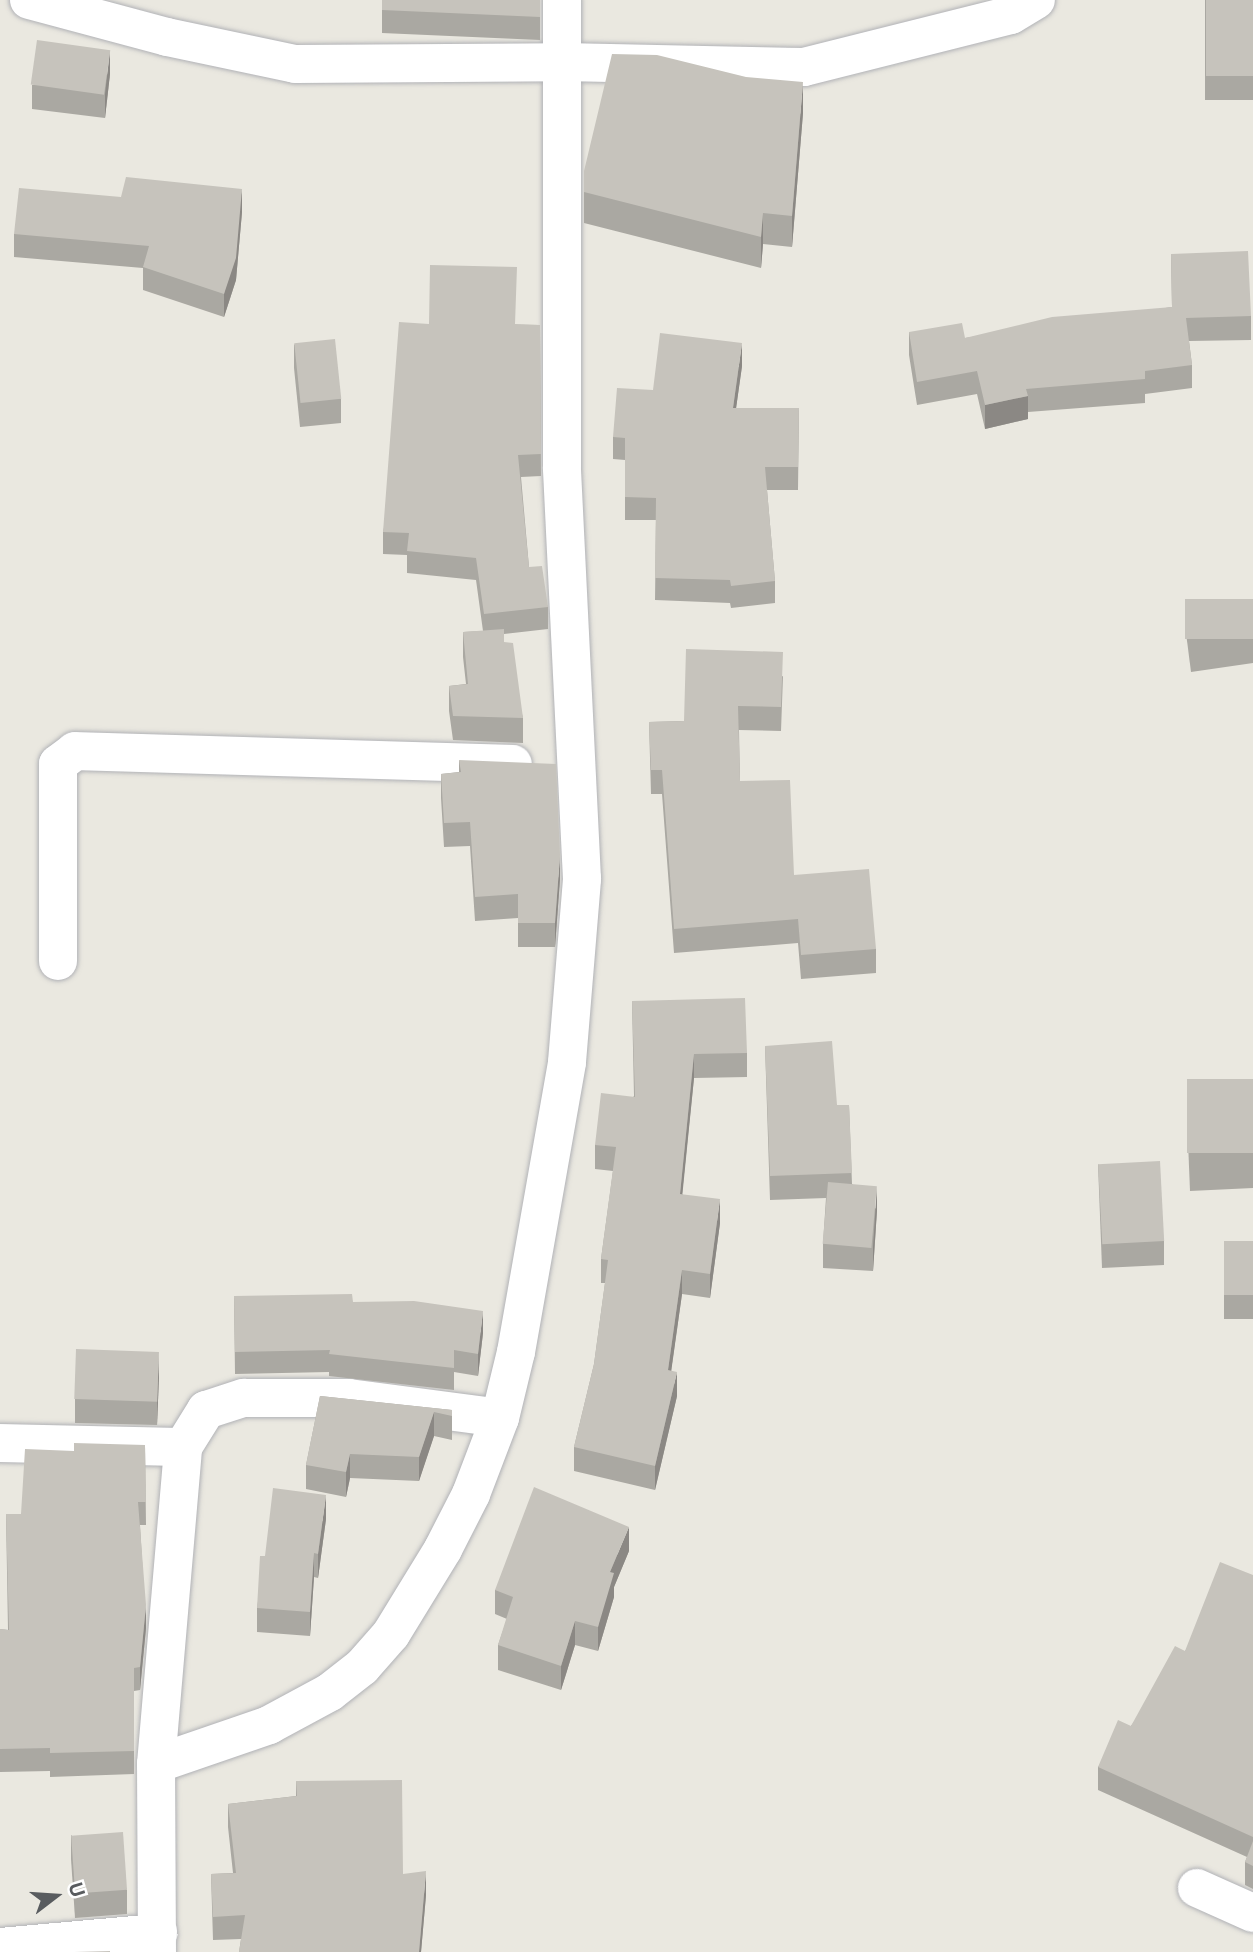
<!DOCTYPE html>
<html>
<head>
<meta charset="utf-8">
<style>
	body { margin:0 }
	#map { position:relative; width:1253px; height:1952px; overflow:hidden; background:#eae8e0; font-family:Inter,sans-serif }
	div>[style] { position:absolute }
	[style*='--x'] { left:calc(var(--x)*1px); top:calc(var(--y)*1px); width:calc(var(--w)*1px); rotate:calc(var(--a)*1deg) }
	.roads { filter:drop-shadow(0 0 2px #b1b2b6) drop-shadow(0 0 2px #b1b2b6) }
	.minor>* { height:38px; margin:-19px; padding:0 19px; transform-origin:19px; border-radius:19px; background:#fff }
	.wall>* { inset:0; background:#aaa8a2; transform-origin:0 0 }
	.shaded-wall>* { inset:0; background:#8b8884 }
	.building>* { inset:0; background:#c6c3bc; transform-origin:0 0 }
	span { translate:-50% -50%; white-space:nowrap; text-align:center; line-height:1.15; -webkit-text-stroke:7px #fff; paint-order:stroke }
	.north { position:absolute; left:21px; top:1861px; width:70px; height:70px; -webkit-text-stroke:5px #fff; paint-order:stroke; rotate:73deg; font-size:19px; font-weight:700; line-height:28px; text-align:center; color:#595c5f }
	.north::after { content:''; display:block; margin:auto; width:24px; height:32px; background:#595c5f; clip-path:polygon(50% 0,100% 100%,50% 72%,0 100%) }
</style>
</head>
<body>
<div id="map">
	<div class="roads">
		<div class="minor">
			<i style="--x:29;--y:0;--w:143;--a:15"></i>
			<i style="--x:167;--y:37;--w:131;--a:11.9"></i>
			<i style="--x:295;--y:64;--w:268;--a:-0.4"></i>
			<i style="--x:563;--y:62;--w:241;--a:1.2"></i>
			<i style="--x:804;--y:67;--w:213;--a:-14.1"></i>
			<i style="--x:1011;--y:15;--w:29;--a:-31"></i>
			<i style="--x:58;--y:961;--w:197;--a:-90"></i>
			<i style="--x:58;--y:764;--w:21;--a:-37"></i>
			<i style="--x:75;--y:751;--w:438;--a:1.7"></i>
			<i style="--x:0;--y:1443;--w:183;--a:1.3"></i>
			<i style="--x:156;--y:1764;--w:120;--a:-19"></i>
			<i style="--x:269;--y:1725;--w:69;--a:-28.4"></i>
			<i style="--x:330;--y:1692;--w:41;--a:-38"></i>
			<i style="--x:362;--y:1667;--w:44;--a:-48.7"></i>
			<i style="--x:391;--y:1634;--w:100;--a:-58.5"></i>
			<i style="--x:443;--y:1549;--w:62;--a:-63"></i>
			<i style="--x:471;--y:1494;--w:81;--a:-69.1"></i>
			<i style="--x:1197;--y:1888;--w:61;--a:24.1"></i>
			<i style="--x:0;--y:1947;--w:159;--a:-5.1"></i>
			<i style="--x:157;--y:1952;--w:188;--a:-90.3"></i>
			<i style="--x:156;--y:1764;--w:318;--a:-85.1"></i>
			<i style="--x:183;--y:1447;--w:44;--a:-58.1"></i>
			<i style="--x:206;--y:1410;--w:40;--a:-18"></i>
			<i style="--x:244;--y:1398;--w:105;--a:0"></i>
			<i style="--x:349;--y:1398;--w:152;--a:7.5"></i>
			<i style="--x:500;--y:1418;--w:68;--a:-76.4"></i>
			<i style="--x:516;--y:1352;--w:294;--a:-80"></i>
			<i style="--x:567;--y:1062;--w:184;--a:-85.3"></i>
			<i style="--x:582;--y:879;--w:412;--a:-92.8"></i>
			<i style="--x:562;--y:467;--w:467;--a:-90"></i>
		</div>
	</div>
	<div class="wall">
		<i style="clip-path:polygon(382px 0,540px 0,540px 40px,382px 33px)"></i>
		<i style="left:1205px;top:0;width:48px;height:100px"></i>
		<i style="clip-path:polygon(110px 74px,105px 118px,32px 109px,32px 85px)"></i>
		<i style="clip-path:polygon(803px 113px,792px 247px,763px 244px,761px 268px,584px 223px,584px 171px)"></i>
		<i style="clip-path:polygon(242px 212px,236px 280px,224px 317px,143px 290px,143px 268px,14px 257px,14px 234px)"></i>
		<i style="clip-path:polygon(1171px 254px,1251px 316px,1251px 340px,1189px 341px,1192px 365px,1192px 388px,1145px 394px,1145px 403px,1028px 412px,1028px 419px,985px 429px,977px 394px,917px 405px,909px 355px,909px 332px,965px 338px,1172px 307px)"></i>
		<i style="clip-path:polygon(429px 324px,540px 325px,541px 476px,521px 477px,529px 567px,548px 607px,548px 629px,504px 634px,504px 642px,523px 718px,523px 743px,453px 740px,449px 711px,449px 686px,466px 684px,463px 657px,463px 632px,483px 631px,476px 580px,407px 573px,407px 555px,383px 554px,383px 532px)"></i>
		<i style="clip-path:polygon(294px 344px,341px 399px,341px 423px,300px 427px,294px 368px)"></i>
		<i style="clip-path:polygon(742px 366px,736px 408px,799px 408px,798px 490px,767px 490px,775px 581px,775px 603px,731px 608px,730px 603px,655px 600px,656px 520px,625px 520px,625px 460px,613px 459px,613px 437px,653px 390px)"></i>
		<i style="clip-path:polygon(1253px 599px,1253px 663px,1191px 672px,1186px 633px,1186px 609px)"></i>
		<i style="clip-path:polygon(783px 676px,781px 731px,739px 730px,740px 781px,794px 875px,876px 949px,876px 973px,801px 979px,798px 943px,674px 953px,662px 794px,651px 794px,649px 722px,684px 721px)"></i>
		<i style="clip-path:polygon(459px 760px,560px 879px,555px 947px,518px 947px,518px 918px,475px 921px,470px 846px,444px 847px,441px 798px,441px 774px,459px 772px)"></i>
		<i style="clip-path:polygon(632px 1001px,747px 1053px,747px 1077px,694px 1078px,682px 1194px,720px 1223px,710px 1298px,682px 1294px,671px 1371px,677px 1396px,655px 1490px,574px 1471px,574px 1447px,594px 1364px,605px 1283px,601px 1283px,601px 1259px,613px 1171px,595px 1169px,595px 1145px,634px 1096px)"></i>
		<i style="clip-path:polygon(765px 1046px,837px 1105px,849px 1105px,852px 1184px,877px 1210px,873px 1271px,823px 1268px,823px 1244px,826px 1198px,770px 1200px)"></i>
		<i style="clip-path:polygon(1253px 1079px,1253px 1188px,1190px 1191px,1187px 1117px,1187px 1082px)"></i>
		<i style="clip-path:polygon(1098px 1164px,1164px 1241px,1164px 1265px,1102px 1268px)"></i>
		<i style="left:1224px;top:1241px;width:29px;height:78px"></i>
		<i style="clip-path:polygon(234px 1296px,353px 1302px,483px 1333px,478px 1376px,454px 1372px,454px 1390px,329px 1376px,329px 1372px,235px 1374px)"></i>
		<i style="clip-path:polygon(159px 1376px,157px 1425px,75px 1423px,75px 1399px)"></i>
		<i style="clip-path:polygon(320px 1396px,452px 1410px,452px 1440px,434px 1436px,419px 1481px,350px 1478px,346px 1497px,306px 1489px,306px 1465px)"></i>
		<i style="clip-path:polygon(145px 1445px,146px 1525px,140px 1525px,146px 1628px,140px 1690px,134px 1691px,134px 1774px,50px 1777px,50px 1771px,0 1772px,0 1629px,8px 1630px,6px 1514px,21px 1514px,74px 1451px)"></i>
		<i style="clip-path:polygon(326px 1519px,318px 1578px,314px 1577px,310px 1636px,257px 1632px,257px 1608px,265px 1556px)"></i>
		<i style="clip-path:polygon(629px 1551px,614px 1587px,614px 1597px,598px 1651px,575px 1645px,561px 1690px,498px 1670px,498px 1645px,507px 1619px,495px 1614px,495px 1590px)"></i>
		<i style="clip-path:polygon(1253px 1575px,1253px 1889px,1245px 1885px,1245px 1862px,1247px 1857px,1098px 1790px,1098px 1767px,1131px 1726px,1185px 1651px)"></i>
		<i style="clip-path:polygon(296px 1781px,403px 1874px,426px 1895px,421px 1952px,239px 1952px,241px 1939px,213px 1940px,211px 1874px,233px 1873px,228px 1827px,228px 1804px,296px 1796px)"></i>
		<i style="clip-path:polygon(71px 1835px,127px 1890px,127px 1914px,75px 1918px,71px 1859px)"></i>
	</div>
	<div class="shaded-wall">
		<i style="clip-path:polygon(110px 50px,110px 74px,105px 118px,105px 94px)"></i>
		<i style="clip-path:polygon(803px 82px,803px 113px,792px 247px,792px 216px)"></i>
		<i style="clip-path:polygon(242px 189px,242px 212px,236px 280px,224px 317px,224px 294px)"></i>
		<i style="clip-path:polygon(763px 213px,763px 244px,761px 268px,761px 237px)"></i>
		<i style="clip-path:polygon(742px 343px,742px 366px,733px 430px,733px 408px)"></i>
		<i style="clip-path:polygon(1028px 396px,1028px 419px,985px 429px,985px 405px)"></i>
		<i style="clip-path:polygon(560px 855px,560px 879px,555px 947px,555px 923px)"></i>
		<i style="clip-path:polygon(694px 1054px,694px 1078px,680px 1218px,680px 1194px)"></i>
		<i style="clip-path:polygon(877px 1186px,877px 1210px,873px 1271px,873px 1247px)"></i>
		<i style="clip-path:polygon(720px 1199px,720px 1223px,710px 1298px,710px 1274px)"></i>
		<i style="clip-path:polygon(682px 1270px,682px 1294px,668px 1394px,668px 1370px)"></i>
		<i style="clip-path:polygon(483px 1311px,483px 1333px,478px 1376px,478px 1354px)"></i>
		<i style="clip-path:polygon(159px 1352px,159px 1376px,157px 1425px,157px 1400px)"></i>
		<i style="clip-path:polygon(677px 1372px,677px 1396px,655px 1490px,655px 1466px)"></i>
		<i style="clip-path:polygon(434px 1412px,434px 1436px,419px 1481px,419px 1457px)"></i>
		<i style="clip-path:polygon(350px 1454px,350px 1478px,346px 1497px,346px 1472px)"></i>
		<i style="clip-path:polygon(326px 1495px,326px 1519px,318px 1578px,318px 1554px)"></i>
		<i style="clip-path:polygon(629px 1527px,629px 1551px,614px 1587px,614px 1597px,598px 1651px,598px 1627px,610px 1572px)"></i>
		<i style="clip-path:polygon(314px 1553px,314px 1577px,310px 1636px,310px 1612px)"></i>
		<i style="clip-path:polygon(146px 1605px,146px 1628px,140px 1690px,140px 1667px)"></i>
		<i style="clip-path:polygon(575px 1621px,575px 1645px,561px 1690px,561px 1666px)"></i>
		<i style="clip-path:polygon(426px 1871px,426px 1895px,421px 1952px,419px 1952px)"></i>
	</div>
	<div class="building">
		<i style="clip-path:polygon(382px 0,540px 0,540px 17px,382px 10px)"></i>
		<i style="left:1206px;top:0;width:47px;height:76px"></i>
		<i style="left:37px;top:40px;width:74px;height:45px;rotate:8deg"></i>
		<i style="clip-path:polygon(612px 54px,657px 55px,746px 77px,803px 82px,792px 216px,763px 213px,761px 237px,584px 192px,584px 171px)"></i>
		<i style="clip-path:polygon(126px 177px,242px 189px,236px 258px,224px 294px,143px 267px,149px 246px,14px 234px,19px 188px,121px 197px)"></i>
		<i style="clip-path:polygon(1248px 251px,1251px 316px,1186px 318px,1192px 365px,1145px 371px,1145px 379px,1026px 389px,1028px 396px,985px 405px,977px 371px,917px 382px,909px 332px,962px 323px,965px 338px,1052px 317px,1172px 307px,1171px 254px)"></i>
		<i style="clip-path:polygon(430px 265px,517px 267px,515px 324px,540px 325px,541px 454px,518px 455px,529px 567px,542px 566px,548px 607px,484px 614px,476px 558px,407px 551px,409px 533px,383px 532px,399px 322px,429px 324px)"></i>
		<i style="clip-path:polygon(660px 333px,742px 343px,733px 408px,799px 408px,798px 467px,765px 467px,775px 581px,731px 586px,730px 580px,655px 578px,656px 498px,625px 497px,625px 438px,613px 437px,617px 388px,653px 390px)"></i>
		<i style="left:335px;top:339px;width:60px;height:41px;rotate:84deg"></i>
		<i style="left:1253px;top:599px;width:40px;height:68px;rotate:90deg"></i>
		<i style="clip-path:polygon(504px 629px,504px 642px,513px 643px,523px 718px,453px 716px,449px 686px,468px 684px,463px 632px)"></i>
		<i style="clip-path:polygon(686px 649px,783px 652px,781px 707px,738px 706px,740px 781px,790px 780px,794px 875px,869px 869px,876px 949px,801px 955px,798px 919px,674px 929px,662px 770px,651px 770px,649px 722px,684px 721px)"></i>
		<i style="clip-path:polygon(459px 760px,556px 764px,560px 855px,555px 923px,518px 923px,518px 894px,475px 897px,470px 822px,444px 823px,441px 774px,461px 772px)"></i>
		<i style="clip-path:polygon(745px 998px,747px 1053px,694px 1054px,680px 1194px,720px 1199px,710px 1274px,682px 1270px,668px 1370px,677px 1372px,655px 1466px,574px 1447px,594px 1364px,608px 1260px,601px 1259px,616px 1147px,595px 1145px,601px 1093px,635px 1097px,632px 1001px)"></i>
		<i style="clip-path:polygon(832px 1041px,837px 1105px,849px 1105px,852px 1173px,770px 1176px,765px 1046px)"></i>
		<i style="left:1253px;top:1079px;width:74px;height:66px;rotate:90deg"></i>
		<i style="left:1160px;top:1161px;width:80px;height:62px;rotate:87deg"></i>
		<i style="left:828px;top:1182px;width:49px;height:62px;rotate:5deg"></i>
		<i style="left:1224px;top:1241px;width:29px;height:54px"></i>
		<i style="clip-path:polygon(352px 1294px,353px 1302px,414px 1301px,483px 1311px,478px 1354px,454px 1350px,454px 1368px,329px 1354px,330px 1350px,235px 1352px,234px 1296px)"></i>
		<i style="left:76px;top:1349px;width:83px;height:50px;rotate:2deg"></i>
		<i style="clip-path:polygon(320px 1396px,452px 1410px,452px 1416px,434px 1412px,419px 1457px,350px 1454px,346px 1472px,306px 1465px)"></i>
		<i style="clip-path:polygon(74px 1443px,145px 1445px,146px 1502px,138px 1502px,146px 1605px,140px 1667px,134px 1668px,134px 1751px,50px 1753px,50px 1748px,0 1749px,0 1629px,9px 1630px,6px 1514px,21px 1514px,25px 1449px,74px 1451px)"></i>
		<i style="clip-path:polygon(534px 1487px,629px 1527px,610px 1572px,614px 1573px,598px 1627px,575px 1621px,561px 1666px,498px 1645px,513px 1597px,495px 1590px)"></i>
		<i style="clip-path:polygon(273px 1488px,326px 1495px,318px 1554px,314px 1553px,310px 1612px,257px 1608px,260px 1556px,265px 1556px)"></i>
		<i style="clip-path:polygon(1220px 1562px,1253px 1575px,1253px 1837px,1098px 1767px,1118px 1720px,1131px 1726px,1175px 1646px,1185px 1651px)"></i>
		<i style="clip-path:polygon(402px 1780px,403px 1874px,426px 1871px,419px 1952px,239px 1952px,245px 1915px,213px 1917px,211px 1874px,236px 1873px,228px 1804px,297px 1796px,296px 1781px)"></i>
		<i style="left:123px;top:1832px;width:58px;height:52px;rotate:86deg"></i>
		<i style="clip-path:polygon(1253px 1841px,1253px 1866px,1245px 1862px)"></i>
		<i style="clip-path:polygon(110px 1951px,110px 1952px,74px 1952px)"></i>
	</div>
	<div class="north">U</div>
</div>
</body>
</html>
